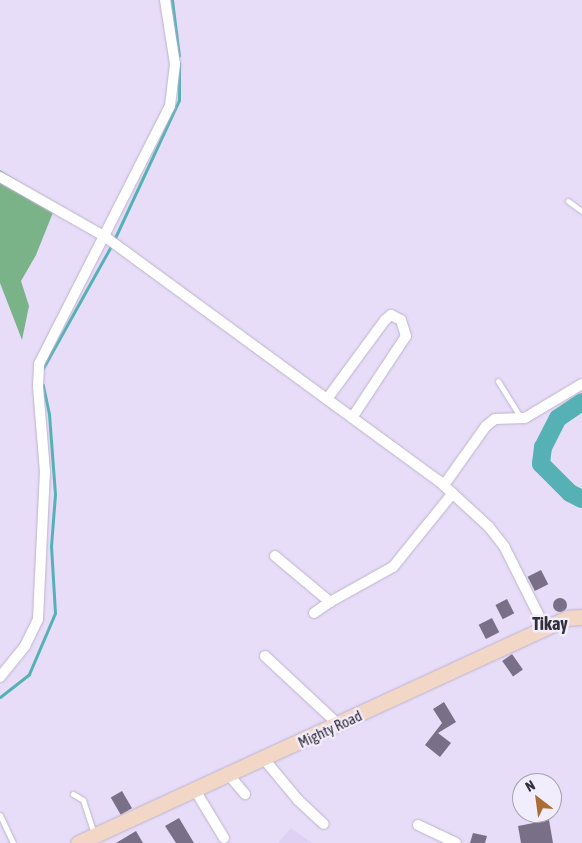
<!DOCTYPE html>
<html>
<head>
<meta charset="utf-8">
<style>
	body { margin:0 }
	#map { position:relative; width:582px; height:843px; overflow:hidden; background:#e7ddf8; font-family:"Asap Condensed",sans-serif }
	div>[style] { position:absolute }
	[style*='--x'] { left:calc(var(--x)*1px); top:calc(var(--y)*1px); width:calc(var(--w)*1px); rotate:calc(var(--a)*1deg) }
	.built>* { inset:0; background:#ded1f3 }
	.forest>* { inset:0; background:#7ab388 }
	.stream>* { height:3px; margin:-1.5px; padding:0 1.5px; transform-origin:1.5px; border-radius:1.5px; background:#56b1b5 }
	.river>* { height:18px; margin:-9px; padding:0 9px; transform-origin:9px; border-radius:9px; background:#56b1b5 }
	.building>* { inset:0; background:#797088; transform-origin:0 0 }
	.round { border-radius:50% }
	.roads { filter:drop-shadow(0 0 1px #bdb3cd) drop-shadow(0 0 1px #bdb3cd) }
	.lane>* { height:5px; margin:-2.5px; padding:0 2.5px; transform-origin:2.5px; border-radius:2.5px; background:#fff }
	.street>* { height:10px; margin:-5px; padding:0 5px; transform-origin:5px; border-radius:5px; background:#fff }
	.secondary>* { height:15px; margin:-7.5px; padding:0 7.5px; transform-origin:7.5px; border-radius:7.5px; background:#f2d6c6 }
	span { translate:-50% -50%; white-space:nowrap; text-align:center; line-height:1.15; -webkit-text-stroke:5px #f2edfd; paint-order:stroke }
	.street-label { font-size:15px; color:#34303a }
	.quarter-label { font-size:18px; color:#34303a; font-weight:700 }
	.north { position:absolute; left:512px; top:773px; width:50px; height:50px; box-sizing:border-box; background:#f2edfd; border:1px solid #a6a1af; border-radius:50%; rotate:330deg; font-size:14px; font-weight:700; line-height:20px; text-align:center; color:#34303a }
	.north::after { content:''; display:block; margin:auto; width:18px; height:22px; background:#ac6d33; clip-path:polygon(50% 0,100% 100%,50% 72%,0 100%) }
</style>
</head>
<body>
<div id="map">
	<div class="built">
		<i style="clip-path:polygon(291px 828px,312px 843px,278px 843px)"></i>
	</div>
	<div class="forest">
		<i style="clip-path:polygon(0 170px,56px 205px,36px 255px,21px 281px,29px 306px,22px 340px,0 283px)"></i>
	</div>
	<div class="stream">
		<i style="--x:172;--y:0;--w:56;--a:82.9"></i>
		<i style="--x:114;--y:240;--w:154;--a:-65.1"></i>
		<i style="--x:179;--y:100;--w:37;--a:-90"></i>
		<i style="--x:42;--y:370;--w:142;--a:-60.9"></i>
		<i style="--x:0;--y:697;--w:37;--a:-38"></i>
		<i style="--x:29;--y:674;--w:66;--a:-66.9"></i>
		<i style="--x:55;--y:613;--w:67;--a:-93.4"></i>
		<i style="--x:51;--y:546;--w:52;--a:-85.6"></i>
		<i style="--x:55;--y:494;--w:80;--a:-94.3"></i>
		<i style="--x:49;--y:414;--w:30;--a:-102"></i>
	</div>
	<div class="river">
		<i style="--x:582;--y:402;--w:29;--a:146"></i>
		<i style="--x:558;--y:418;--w:33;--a:117"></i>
		<i style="--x:543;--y:447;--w:17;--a:97"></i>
		<i style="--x:541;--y:464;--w:41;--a:45"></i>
		<i style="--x:570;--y:493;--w:13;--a:27"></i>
	</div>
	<div class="building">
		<i style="left:541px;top:570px;width:16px;height:15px;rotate:63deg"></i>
		<i class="round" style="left:553px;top:598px;width:14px;height:14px"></i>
		<i style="left:507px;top:599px;width:16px;height:13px;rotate:63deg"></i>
		<i style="left:492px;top:618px;width:16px;height:15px;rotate:63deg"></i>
		<i style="left:512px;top:654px;width:19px;height:12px;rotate:55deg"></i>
		<i style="clip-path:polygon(444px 702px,456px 722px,438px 733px,451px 743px,440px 757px,425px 745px,442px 723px,433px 709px)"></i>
		<i style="left:122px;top:791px;width:20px;height:13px;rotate:60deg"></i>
		<i style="clip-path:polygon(179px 818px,194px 843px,176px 843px,165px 826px)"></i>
		<i style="clip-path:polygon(549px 820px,553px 843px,521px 843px,518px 826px)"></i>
		<i style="clip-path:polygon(136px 831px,143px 843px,116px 843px)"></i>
		<i style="clip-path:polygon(473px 833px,487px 836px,485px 843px,470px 843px)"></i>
	</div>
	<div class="roads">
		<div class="lane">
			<i style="--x:568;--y:201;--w:17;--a:36"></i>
			<i style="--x:498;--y:381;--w:44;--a:58.1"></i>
			<i style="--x:73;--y:794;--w:12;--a:31"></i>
			<i style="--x:83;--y:800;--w:35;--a:72"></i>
			<i style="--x:0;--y:815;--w:31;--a:65"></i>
		</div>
		<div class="street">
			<i style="--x:0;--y:177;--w:120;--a:29.6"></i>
			<i style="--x:104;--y:236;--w:415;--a:36.2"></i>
			<i style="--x:439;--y:481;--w:68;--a:42.6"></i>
			<i style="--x:489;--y:527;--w:24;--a:52"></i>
			<i style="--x:504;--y:546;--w:92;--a:63.4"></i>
			<i style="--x:327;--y:399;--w:98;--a:-53.7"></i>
			<i style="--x:385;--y:320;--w:8;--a:-40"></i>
			<i style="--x:391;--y:315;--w:11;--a:27"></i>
			<i style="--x:401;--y:320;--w:17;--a:73"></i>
			<i style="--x:406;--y:336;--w:98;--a:123.4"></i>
			<i style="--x:444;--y:485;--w:72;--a:-54.6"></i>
			<i style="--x:486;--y:426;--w:11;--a:-38"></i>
			<i style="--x:495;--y:419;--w:30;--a:-2"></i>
			<i style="--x:525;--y:418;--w:66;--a:-30.8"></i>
			<i style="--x:275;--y:556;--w:72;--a:39.9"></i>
			<i style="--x:330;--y:602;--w:72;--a:-29.1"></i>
			<i style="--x:393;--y:567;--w:95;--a:-51"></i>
			<i style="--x:314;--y:613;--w:19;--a:-35"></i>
			<i style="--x:265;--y:656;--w:101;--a:43"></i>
			<i style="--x:0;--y:677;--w:40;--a:-51"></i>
			<i style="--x:25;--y:646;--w:30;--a:-64"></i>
			<i style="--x:38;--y:619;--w:147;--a:-87.3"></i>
			<i style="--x:45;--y:472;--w:86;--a:-94.7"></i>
			<i style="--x:38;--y:386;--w:22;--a:-87"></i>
			<i style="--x:39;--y:364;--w:289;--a:-63.1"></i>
			<i style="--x:170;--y:106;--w:42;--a:-83.2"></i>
			<i style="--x:175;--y:64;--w:65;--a:-98.9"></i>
			<i style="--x:264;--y:759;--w:53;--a:50.3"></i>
			<i style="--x:298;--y:800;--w:35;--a:43"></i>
			<i style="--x:229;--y:775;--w:25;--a:50"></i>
			<i style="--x:195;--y:790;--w:56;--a:58.9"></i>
			<i style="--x:418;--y:825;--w:42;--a:25.3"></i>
		</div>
		<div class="secondary">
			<i style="--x:78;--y:843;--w:514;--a:-24.72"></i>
			<i style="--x:545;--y:628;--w:24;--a:-24"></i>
			<i style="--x:567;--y:618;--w:15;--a:-4"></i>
		</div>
	</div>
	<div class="street-label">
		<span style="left:330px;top:729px;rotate:-25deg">Mighty Road</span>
	</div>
	<div class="quarter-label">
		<span style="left:550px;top:624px">Tikay</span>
	</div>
	<div class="north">N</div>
</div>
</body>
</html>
